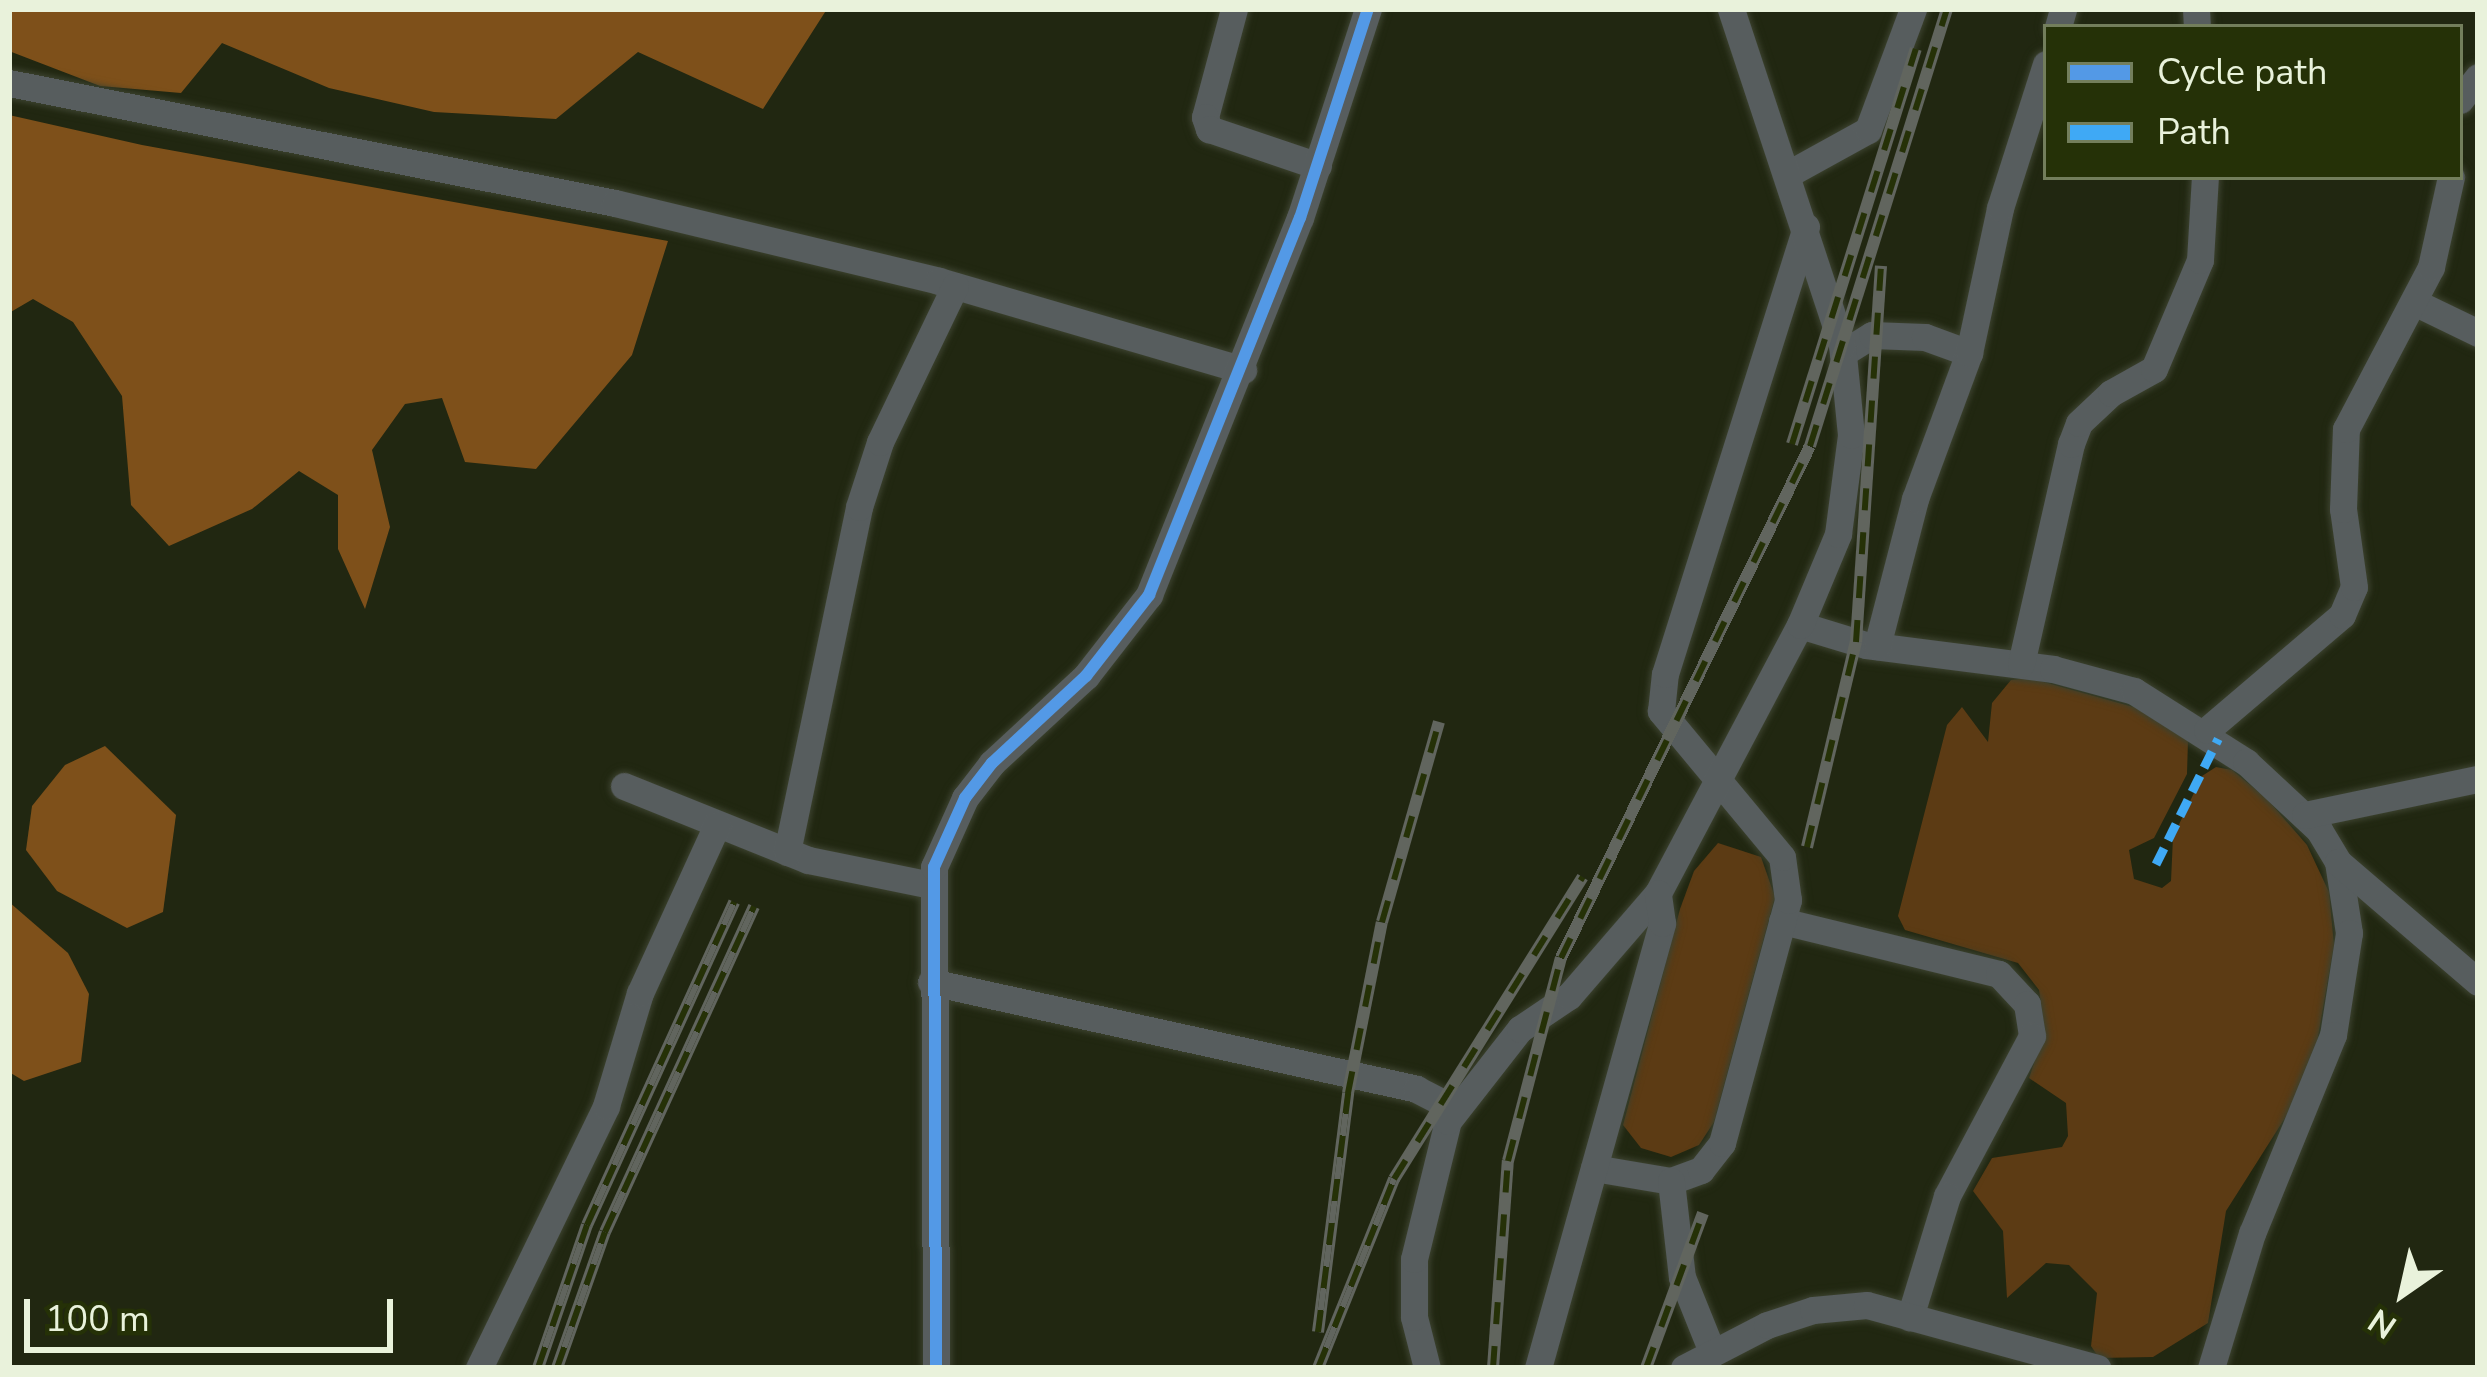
<!DOCTYPE html>
<html>
<head>
<meta charset="utf-8">
<style>
	body { margin:0 }
	#map { position:relative; width:2487px; height:1377px; overflow:hidden; background:#212711; font-family:"Nunito Sans",sans-serif }
	div>[style] { position:absolute }
	[style*='--x'] { left:calc(var(--x)*1px); top:calc(var(--y)*1px); width:calc(var(--w)*1px); rotate:calc(var(--a)*1deg) }
	.green>* { inset:0; background:#5c3b14 }
	.forest>* { inset:0; background:#7e501a }
	.roads { filter:drop-shadow(0 0 3px #3c422f) drop-shadow(0 0 3px #3c422f) }
	.minor>* { height:27px; margin:-13.5px; padding:0 13.5px; transform-origin:13.5px; border-radius:13.5px; background:#575d5e }
	.rail>* { height:12px; margin-top:-6px; transform-origin:0; background:repeating-linear-gradient(90deg,#253107 0 22px,#61655e 0 44px); box-sizing:border-box; border-block:3px solid #61655e }
	.quiet>* { height:9px; margin-top:-4.5px; transform-origin:0; background:repeating-linear-gradient(90deg,#3fa9f5 0 18px,transparent 0 27px) }
	.cycleway>* { height:12px; margin:-6px; padding:0 6px; transform-origin:6px; border-radius:6px; background:#5399e6 }
	span { translate:-50% -50%; white-space:nowrap; text-align:center; line-height:1.15; -webkit-text-stroke:12px #253107; paint-order:stroke }
	.frame { position:absolute; inset:0; border:12px solid #e9f2db; pointer-events:none }
	.legend { position:absolute; left:2043px; top:24px; width:420px; height:156px; box-sizing:border-box; background:#253107; border:3px solid #737e5c; margin:0; padding:15px 21px; list-style:none; font-size:36px; color:#e9f2db }
	.legend li { display:flex; align-items:center; gap:24px; height:60px }
	.legend b { width:60px; border:3px solid #737e5c }
	.north { position:absolute; left:2343px; top:1233px; width:120px; height:120px; -webkit-text-stroke:9px #253107; paint-order:stroke; rotate:214deg; font-size:33px; font-weight:700; line-height:48px; text-align:center; color:#e9f2db }
	.north::after { content:''; display:block; margin:auto; width:42px; height:54px; background:#e9f2db; clip-path:polygon(50% 0,100% 100%,50% 72%,0 100%) }
	.scale { position:absolute; left:24px; top:1299px; width:369px; height:54px; box-sizing:border-box; border:6px solid #e9f2db; border-top:0; padding-left:15px; font-size:36px; line-height:42px; white-space:nowrap; color:#e9f2db; -webkit-text-stroke:9px #253107; paint-order:stroke }
</style>
</head>
<body>
<div id="map">
	<div class="green">
		<i style="clip-path:polygon(2029px 678px,2137px 708px,2188px 741px,2187px 774px,2154px 838px,2129px 850px,2134px 879px,2162px 888px,2171px 881px,2173px 837px,2202px 776px,2216px 767px,2232px 770px,2267px 799px,2307px 845px,2329px 892px,2334px 945px,2316px 1048px,2290px 1110px,2226px 1211px,2208px 1323px,2153px 1357px,2099px 1358px,2091px 1346px,2097px 1293px,2069px 1265px,2046px 1263px,2007px 1298px,2003px 1231px,1973px 1191px,1992px 1158px,2062px 1147px,2068px 1136px,2066px 1103px,2029px 1078px,2045px 1031px,2039px 990px,2018px 963px,1905px 930px,1898px 916px,1947px 725px,1962px 707px,1988px 742px,1992px 703px,2011px 680px)"></i>
		<i style="clip-path:polygon(1718px 843px,1761px 857px,1775px 897px,1714px 1122px,1699px 1145px,1671px 1157px,1641px 1148px,1623px 1125px,1680px 909px,1694px 871px)"></i>
	</div>
	<div class="forest">
		<i style="clip-path:polygon(9px 9px,827px 9px,763px 109px,638px 52px,556px 119px,434px 112px,329px 88px,222px 43px,181px 93px,100px 86px,9px 51px)"></i>
		<i style="clip-path:polygon(9px 115px,142px 145px,668px 241px,632px 355px,536px 469px,465px 462px,442px 398px,405px 404px,372px 450px,390px 527px,365px 609px,338px 549px,338px 495px,299px 471px,252px 509px,169px 546px,131px 505px,122px 396px,73px 322px,33px 299px,9px 313px)"></i>
		<i style="clip-path:polygon(105px 746px,176px 815px,163px 912px,127px 928px,57px 891px,26px 850px,32px 806px,65px 765px)"></i>
		<i style="clip-path:polygon(9px 902px,68px 953px,89px 994px,81px 1062px,24px 1081px,9px 1072px)"></i>
	</div>
	<div class="roads">
		<div class="minor">
			<i style="--x:1234;--y:9;--w:112;--a:105"></i>
			<i style="--x:1205;--y:117;--w:13;--a:72"></i>
			<i style="--x:1209;--y:129;--w:115;--a:18.7"></i>
			<i style="--x:2196;--y:9;--w:18;--a:87"></i>
			<i style="--x:2058;--y:27;--w:19;--a:-74"></i>
			<i style="--x:9;--y:83;--w:618;--a:11.2"></i>
			<i style="--x:615;--y:203;--w:333;--a:13.5"></i>
			<i style="--x:939;--y:281;--w:317;--a:16.3"></i>
			<i style="--x:2460;--y:100;--w:29;--a:-52"></i>
			<i style="--x:1790;--y:173;--w:89;--a:-28.9"></i>
			<i style="--x:1868;--y:130;--w:129;--a:-69.6"></i>
			<i style="--x:2414;--y:302;--w:71;--a:25.8"></i>
			<i style="--x:1843;--y:353;--w:34;--a:-32"></i>
			<i style="--x:1872;--y:335;--w:53;--a:2.2"></i>
			<i style="--x:1925;--y:337;--w:47;--a:20"></i>
			<i style="--x:1800;--y:625;--w:69;--a:16.9"></i>
			<i style="--x:1866;--y:645;--w:189;--a:7.3"></i>
			<i style="--x:2053;--y:669;--w:84;--a:15.2"></i>
			<i style="--x:2134;--y:691;--w:133;--a:32.4"></i>
			<i style="--x:2246;--y:762;--w:100;--a:43"></i>
			<i style="--x:2319;--y:830;--w:37;--a:59"></i>
			<i style="--x:2338;--y:862;--w:72;--a:81.2"></i>
			<i style="--x:2349;--y:933;--w:103;--a:98.9"></i>
			<i style="--x:2333;--y:1035;--w:214;--a:112.2"></i>
			<i style="--x:2252;--y:1233;--w:141;--a:106.9"></i>
			<i style="--x:1877;--y:646;--w:152;--a:-75.5"></i>
			<i style="--x:1915;--y:499;--w:156;--a:-69.7"></i>
			<i style="--x:1969;--y:353;--w:148;--a:-77.9"></i>
			<i style="--x:2000;--y:208;--w:151;--a:-72.3"></i>
			<i style="--x:2021;--y:664;--w:226;--a:-77.2"></i>
			<i style="--x:2071;--y:444;--w:22;--a:-69"></i>
			<i style="--x:2079;--y:423;--w:44;--a:-43.2"></i>
			<i style="--x:2111;--y:393;--w:49;--a:-29.2"></i>
			<i style="--x:2154;--y:369;--w:118;--a:-67.1"></i>
			<i style="--x:2200;--y:260;--w:83;--a:-86.6"></i>
			<i style="--x:2207;--y:730;--w:177;--a:-40.4"></i>
			<i style="--x:2342;--y:615;--w:30;--a:-67"></i>
			<i style="--x:2354;--y:587;--w:79;--a:-98"></i>
			<i style="--x:2343;--y:509;--w:80;--a:-87.9"></i>
			<i style="--x:2346;--y:429;--w:183;--a:-62.3"></i>
			<i style="--x:2431;--y:267;--w:92;--a:-77.5"></i>
			<i style="--x:624;--y:786;--w:198;--a:21.9"></i>
			<i style="--x:808;--y:860;--w:126;--a:11.5"></i>
			<i style="--x:2305;--y:815;--w:177;--a:-11.8"></i>
			<i style="--x:787;--y:852;--w:352;--a:-78.2"></i>
			<i style="--x:859;--y:507;--w:68;--a:-72.1"></i>
			<i style="--x:880;--y:442;--w:173;--a:-64.3"></i>
			<i style="--x:2338;--y:862;--w:184;--a:40.6"></i>
			<i style="--x:1782;--y:921;--w:223;--a:13.7"></i>
			<i style="--x:1999;--y:974;--w:41;--a:47"></i>
			<i style="--x:2027;--y:1004;--w:32;--a:81"></i>
			<i style="--x:2032;--y:1036;--w:181;--a:118"></i>
			<i style="--x:1947;--y:1196;--w:127;--a:107"></i>
			<i style="--x:931;--y:982;--w:497;--a:12.4"></i>
			<i style="--x:1416;--y:1089;--w:44;--a:27.1"></i>
			<i style="--x:1594;--y:1168;--w:78;--a:9.6"></i>
			<i style="--x:1671;--y:1181;--w:32;--a:-20"></i>
			<i style="--x:1701;--y:1170;--w:34;--a:-52"></i>
			<i style="--x:1722;--y:1143;--w:252;--a:-74.8"></i>
			<i style="--x:1788;--y:900;--w:43;--a:-97.9"></i>
			<i style="--x:1782;--y:857;--w:190;--a:-129.7"></i>
			<i style="--x:1661;--y:711;--w:37;--a:-84"></i>
			<i style="--x:1665;--y:674;--w:469;--a:-72.5"></i>
			<i style="--x:1671;--y:1181;--w:97;--a:83.5"></i>
			<i style="--x:1682;--y:1277;--w:78;--a:68.1"></i>
			<i style="--x:479;--y:1368;--w:291;--a:-64.1"></i>
			<i style="--x:606;--y:1106;--w:118;--a:-73.3"></i>
			<i style="--x:640;--y:993;--w:185;--a:-65.4"></i>
			<i style="--x:936;--y:1368;--w:501;--a:-90.23"></i>
			<i style="--x:934;--y:867;--w:76;--a:-65.8"></i>
			<i style="--x:965;--y:798;--w:44;--a:-52.4"></i>
			<i style="--x:992;--y:763;--w:128;--a:-42.8"></i>
			<i style="--x:1086;--y:676;--w:103;--a:-52.1"></i>
			<i style="--x:1149;--y:595;--w:406;--a:-68.2"></i>
			<i style="--x:1300;--y:218;--w:220;--a:-72"></i>
			<i style="--x:1427;--y:1368;--w:53;--a:-104.3"></i>
			<i style="--x:1414;--y:1317;--w:58;--a:-90"></i>
			<i style="--x:1414;--y:1259;--w:142;--a:-76.2"></i>
			<i style="--x:1448;--y:1121;--w:117;--a:-52"></i>
			<i style="--x:1520;--y:1029;--w:59;--a:-34"></i>
			<i style="--x:1569;--y:996;--w:136;--a:-49.2"></i>
			<i style="--x:1658;--y:893;--w:303;--a:-62.1"></i>
			<i style="--x:1800;--y:625;--w:99;--a:-67.3"></i>
			<i style="--x:1838;--y:534;--w:100;--a:-82.5"></i>
			<i style="--x:1851;--y:435;--w:90;--a:-95.7"></i>
			<i style="--x:1842;--y:345;--w:354;--a:-108.3"></i>
			<i style="--x:1538;--y:1368;--w:462;--a:-74.4"></i>
			<i style="--x:1662;--y:923;--w:30;--a:-98"></i>
			<i style="--x:1684;--y:1368;--w:93;--a:-27.4"></i>
			<i style="--x:1767;--y:1325;--w:48;--a:-18.1"></i>
			<i style="--x:1813;--y:1310;--w:54;--a:-5.3"></i>
			<i style="--x:1867;--y:1305;--w:239;--a:15.3"></i>
		</div>
	</div>
	<div class="rail">
		<i style="--x:1792;--y:444;--w:414;--a:-72.6"></i>
		<i style="--x:1807;--y:847;--w:211;--a:-76.6"></i>
		<i style="--x:1856;--y:642;--w:377;--a:-86.2"></i>
		<i style="--x:1318;--y:1332;--w:241;--a:-82.8"></i>
		<i style="--x:1348;--y:1093;--w:174;--a:-78.8"></i>
		<i style="--x:1382;--y:922;--w:208;--a:-74.1"></i>
		<i style="--x:538;--y:1368;--w:151;--a:-71.1"></i>
		<i style="--x:587;--y:1225;--w:355;--a:-65.5"></i>
		<i style="--x:557;--y:1368;--w:144;--a:-70.6"></i>
		<i style="--x:605;--y:1232;--w:358;--a:-65.4"></i>
		<i style="--x:1318;--y:1368;--w:204;--a:-68.1"></i>
		<i style="--x:1394;--y:1179;--w:356;--a:-58"></i>
		<i style="--x:1493;--y:1368;--w:208;--a:-85.9"></i>
		<i style="--x:1508;--y:1161;--w:210;--a:-75.4"></i>
		<i style="--x:1561;--y:958;--w:569;--a:-64.07"></i>
		<i style="--x:1810;--y:446;--w:458;--a:-72.6"></i>
		<i style="--x:1646;--y:1368;--w:165;--a:-69.8"></i>
	</div>
	<div class="quiet">
		<i style="--x:2156;--y:864;--w:140;--a:-63.6"></i>
	</div>
	<div class="cycleway">
		<i style="--x:936;--y:1368;--w:501;--a:-90.23"></i>
		<i style="--x:934;--y:867;--w:76;--a:-65.8"></i>
		<i style="--x:965;--y:798;--w:44;--a:-52.4"></i>
		<i style="--x:992;--y:763;--w:128;--a:-42.8"></i>
		<i style="--x:1086;--y:676;--w:103;--a:-52.1"></i>
		<i style="--x:1149;--y:595;--w:406;--a:-68.2"></i>
		<i style="--x:1300;--y:218;--w:220;--a:-72"></i>
	</div>
	<div class="frame"></div>
	<ul class="legend">
	<li><b style="height:15px;background:#5399e6"></b>Cycle path</li>
	<li><b style="height:15px;background:#3fa9f5"></b>Path</li>
	</ul>
	<div class="north">N</div>
	<div class="scale">100 m</div>
</div>
</body>
</html>
